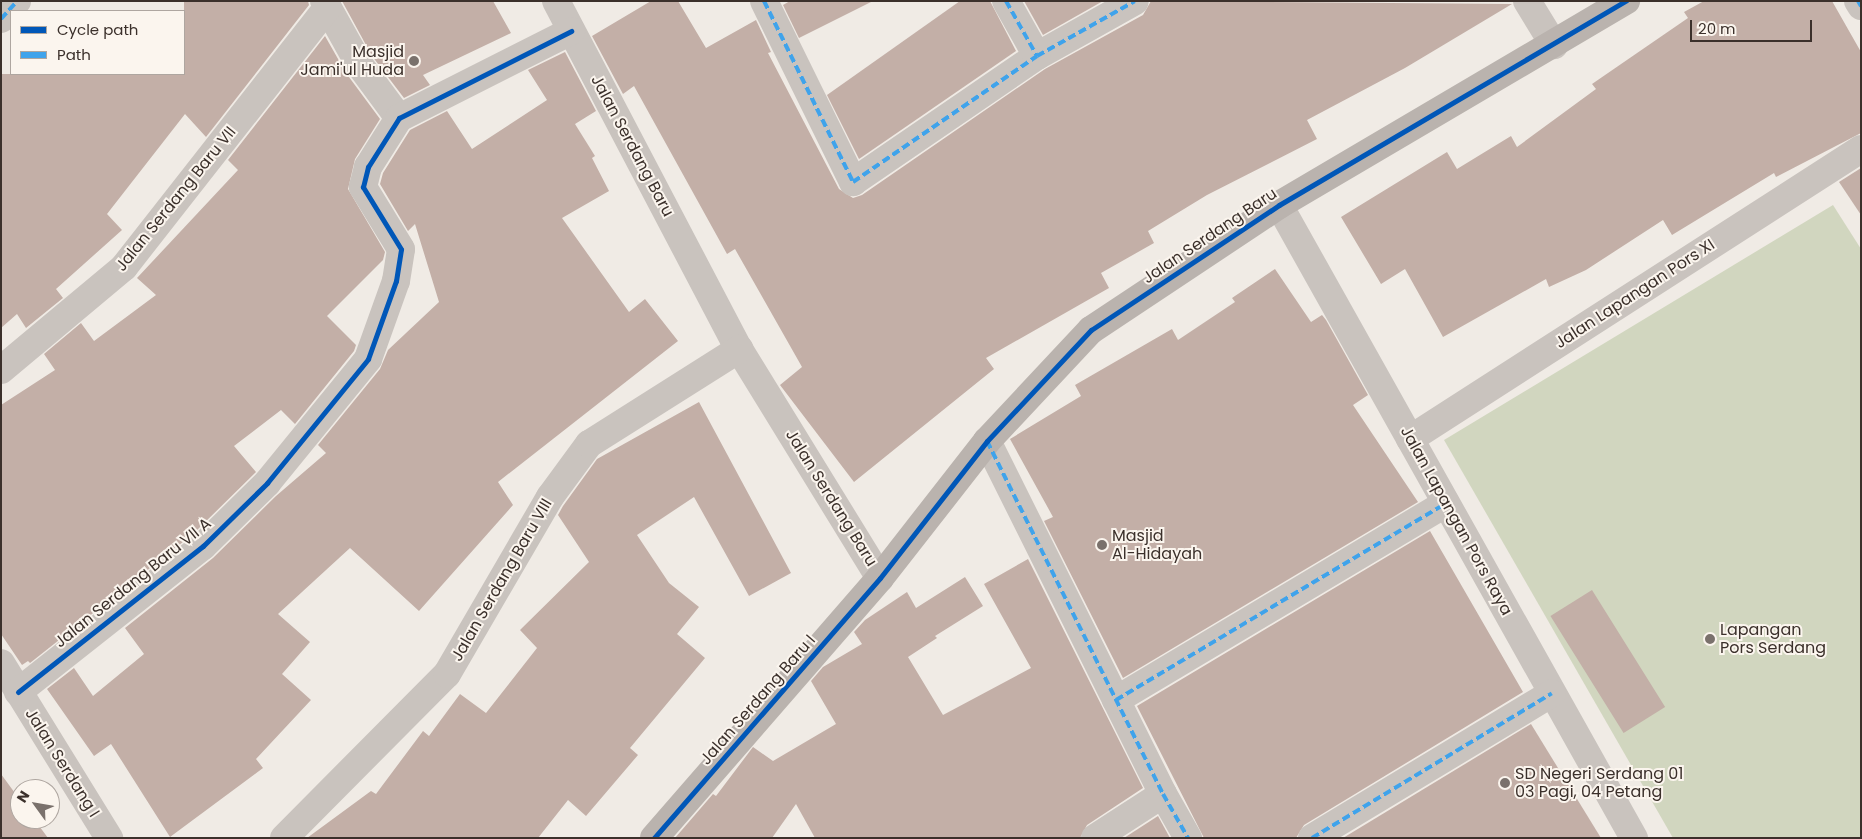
<!DOCTYPE html>
<html>
<head>
<meta charset="utf-8">
<style>
	body { margin:0 }
	#map { position:relative; width:1862px; height:839px; overflow:hidden; background:#f0ebe5; font-family:Poppins,sans-serif }
	div>[style] { position:absolute }
	[style*='--x'] { left:calc(var(--x)*1px); top:calc(var(--y)*1px); width:calc(var(--w)*1px); rotate:calc(var(--a)*1deg) }
	.green>* { inset:0; background:#d1d6bf }
	.building>* { inset:0; background:#c3afa7; transform-origin:0 0 }
	.street>* { height:28px; margin:-14px; padding:0 14px; transform-origin:14px; border-radius:14px; background:#c9c3be }
	.secondary>* { height:28px; margin:-14px; padding:0 14px; transform-origin:14px; border-radius:14px; background:#bab3ae }
	.quiet>* { height:4px; margin-top:-2px; transform-origin:0; background:repeating-linear-gradient(90deg,#3fa3eb 0 8px,transparent 0 12px) }
	.cycleway>* { height:5px; margin:-2.5px; padding:0 2.5px; transform-origin:2.5px; border-radius:2.5px; background:#0057b8 }
	.dots>* { width:14px; height:14px; translate:-50% -50%; box-sizing:border-box; border:2px solid #fbf5ee; border-radius:50% }
	span { translate:-50% -50%; white-space:nowrap; text-align:center; line-height:1.15; -webkit-text-stroke:4px #fbf5ee; paint-order:stroke }
	.poi-label { font-size:16px; color:#3b302b }
	.right { translate:-100% -50%; text-align:right }
	.left { translate:0 -50%; text-align:left }
	.street-label { font-size:16px; color:#3b302b }
	.frame { position:absolute; inset:0; border:2px solid #3b302b; pointer-events:none }
	.legend { position:absolute; left:10px; top:10px; width:175px; height:65px; box-sizing:border-box; background:#fbf5ee; border:1px solid #aea6a0; margin:0; padding:6px 9px; list-style:none; font-size:15px; color:#3b302b }
	.legend li { display:flex; align-items:center; gap:10px; height:25px }
	.legend b { width:25px; border:1px solid #aea6a0 }
	.north { position:absolute; left:10px; top:779px; width:50px; height:50px; box-sizing:border-box; background:#fbf5ee; border:1px solid #aea6a0; border-radius:50%; rotate:302deg; font-size:14px; font-weight:700; line-height:20px; text-align:center; color:#3b302b }
	.north::after { content:''; display:block; margin:auto; width:18px; height:22px; background:#7a716c; clip-path:polygon(50% 0,100% 100%,50% 72%,0 100%) }
	.scale { position:absolute; left:1690px; top:20px; width:122px; height:22px; box-sizing:border-box; border:2px solid #3b302b; border-top:0; padding-left:6px; font-size:15px; line-height:18px; white-space:nowrap; color:#3b302b; -webkit-text-stroke:4px #fbf5ee; paint-order:stroke }
</style>
</head>
<body>
<div id="map">
	<div class="green">
		<i style="clip-path:polygon(1833px 205px,1861px 249px,1861px 838px,1673px 838px,1444px 440px)"></i>
	</div>
	<div class="building">
		<i style="clip-path:polygon(184px 1px,308px 1px,309px 5px,206px 137px,185px 114px,107px 214px,122px 230px,56px 289px,63px 298px,26px 328px,17px 314px,1px 328px,1px 74px,184px 74px)"></i>
		<i style="clip-path:polygon(342px 1px,493px 1px,511px 33px,423px 75px,430px 85px,404px 98px,372px 56px)"></i>
		<i style="clip-path:polygon(651px 1px,678px 1px,706px 48px,756px 20px,771px 52px,768px 53px,839px 189px,853px 198px,862px 195px,1045px 69px,1143px 15px,1151px 1px,1512px 4px,1405px 68px,1307px 120px,1317px 139px,1207px 195px,1148px 231px,1154px 243px,1101px 273px,1109px 288px,986px 358px,994px 369px,854px 482px,780px 385px,802px 367px,735px 249px,727px 254px,634px 86px,623px 94px,592px 36px)"></i>
		<i style="clip-path:polygon(790px 1px,873px 1px,799px 38px,783px 5px)"></i>
		<i style="clip-path:polygon(960px 1px,990px 1px,1016px 51px,859px 159px,827px 95px)"></i>
		<i style="clip-path:polygon(1024px 1px,1103px 1px,1043px 35px)"></i>
		<i style="clip-path:polygon(1704px 1px,1832px 1px,1861px 52px,1861px 133px,1776px 177px,1774px 173px,1672px 235px,1663px 220px,1586px 270px,1549px 287px,1546px 279px,1443px 337px,1405px 269px,1381px 284px,1341px 217px,1447px 152px,1457px 169px,1511px 136px,1517px 147px,1596px 89px,1592px 84px,1688px 18px,1684px 12px)"></i>
		<i style="clip-path:polygon(325px 36px,346px 73px,380px 119px,355px 159px,348px 189px,385px 252px,383px 260px,327px 316px,356px 345px,354px 351px,295px 424px,281px 410px,234px 446px,256px 472px,193px 534px,30px 663px,28px 661px,22px 665px,1px 634px,1px 405px,55px 370px,44px 354px,81px 323px,94px 341px,156px 295px,137px 278px,238px 170px,228px 160px)"></i>
		<i style="clip-path:polygon(565px 52px,596px 111px,575px 124px,595px 156px,592px 158px,609px 191px,562px 218px,629px 312px,645px 299px,678px 341px,498px 482px,513px 505px,419px 611px,350px 548px,278px 614px,310px 642px,282px 674px,311px 700px,256px 759px,263px 768px,170px 837px,111px 744px,94px 756px,47px 689px,74px 668px,93px 696px,144px 654px,125px 628px,213px 558px,276px 496px,326px 453px,318px 445px,380px 369px,388px 350px,439px 302px,415px 224px,408px 231px,380px 184px,383px 173px,410px 130px,447px 111px,472px 149px,547px 100px,528px 70px)"></i>
		<i style="clip-path:polygon(1861px 168px,1861px 215px,1839px 182px)"></i>
		<i style="clip-path:polygon(1275px 269px,1311px 322px,1322px 315px,1326px 320px,1368px 395px,1353px 405px,1418px 502px,1123px 678px,1044px 521px,1053px 517px,1010px 439px,1081px 396px,1075px 385px,1172px 329px,1178px 340px,1235px 302px,1232px 298px)"></i>
		<i style="clip-path:polygon(699px 402px,791px 573px,749px 596px,694px 497px,637px 535px,669px 583px,699px 607px,677px 634px,705px 658px,630px 748px,638px 755px,586px 816px,568px 800px,538px 838px,307px 838px,371px 791px,376px 794px,423px 731px,429px 736px,460px 694px,486px 713px,537px 648px,520px 630px,589px 562px,558px 515px,563px 506px,597px 459px)"></i>
		<i style="clip-path:polygon(1430px 531px,1523px 692px,1304px 825px,1296px 838px,1204px 838px,1137px 706px)"></i>
		<i style="clip-path:polygon(1028px 559px,1143px 788px,1087px 825px,1080px 838px,815px 838px,796px 804px,772px 838px,675px 838px,713px 794px,716px 796px,753px 747px,773px 761px,836px 724px,811px 681px,823px 667px,862px 644px,854px 632px,865px 620px,907px 592px,916px 608px,965px 577px,983px 606px,935px 636px,937px 638px,908px 657px,943px 715px,1031px 668px,984px 584px)"></i>
		<i style="left:1592px;top:590px;width:138px;height:49px;rotate:58deg"></i>
		<i style="clip-path:polygon(1531px 724px,1601px 838px,1343px 838px)"></i>
		<i style="clip-path:polygon(1px 774px,20px 800px,20px 819px,34px 819px,48px 838px,1px 838px)"></i>
		<i style="clip-path:polygon(1158px 816px,1170px 838px,1124px 838px)"></i>
	</div>
	<div class="street">
		<i style="--x:324;--y:1;--w:72;--a:60.9"></i>
		<i style="--x:359;--y:64;--w:67;--a:53.5"></i>
		<i style="--x:556;--y:1;--w:393;--a:62.3"></i>
		<i style="--x:739;--y:349;--w:269;--a:58.4"></i>
		<i style="--x:764;--y:1;--w:202;--a:63.8"></i>
		<i style="--x:853;--y:182;--w:223;--a:-34.4"></i>
		<i style="--x:1037;--y:56;--w:112;--a:-29.3"></i>
		<i style="--x:1006;--y:1;--w:63;--a:60.6"></i>
		<i style="--x:1527;--y:1;--w:52;--a:58.5"></i>
		<i style="--x:1858;--y:1;--w:6;--a:59"></i>
		<i style="--x:1;--y:19;--w:24;--a:-48"></i>
		<i style="--x:1279;--y:205;--w:726;--a:60.72"></i>
		<i style="--x:1;--y:370;--w:160;--a:-39.9"></i>
		<i style="--x:124;--y:267;--w:330;--a:-51.9"></i>
		<i style="--x:1410;--y:439;--w:536;--a:-32.74"></i>
		<i style="--x:987;--y:441;--w:394;--a:63.5"></i>
		<i style="--x:1163;--y:794;--w:51;--a:60.4"></i>
		<i style="--x:1;--y:663;--w:206;--a:58.3"></i>
		<i style="--x:18;--y:692;--w:236;--a:-38.3"></i>
		<i style="--x:203;--y:546;--w:90;--a:-44.5"></i>
		<i style="--x:267;--y:483;--w:160;--a:-50.8"></i>
		<i style="--x:368;--y:359;--w:83;--a:-70.3"></i>
		<i style="--x:396;--y:281;--w:32;--a:-81"></i>
		<i style="--x:401;--y:249;--w:73;--a:-121.5"></i>
		<i style="--x:363;--y:187;--w:21;--a:-76"></i>
		<i style="--x:368;--y:167;--w:58;--a:-57.7"></i>
		<i style="--x:399;--y:118;--w:193;--a:-26.8"></i>
		<i style="--x:1116;--y:700;--w:384;--a:-30.8"></i>
		<i style="--x:284;--y:838;--w:231;--a:-45.2"></i>
		<i style="--x:447;--y:674;--w:205;--a:-59.8"></i>
		<i style="--x:550;--y:497;--w:66;--a:-53.7"></i>
		<i style="--x:589;--y:444;--w:178;--a:-32.3"></i>
		<i style="--x:1095;--y:838;--w:81;--a:-32.9"></i>
		<i style="--x:1312;--y:838;--w:280;--a:-31.1"></i>
	</div>
	<div class="secondary">
		<i style="--x:654;--y:838;--w:344;--a:-49"></i>
		<i style="--x:880;--y:578;--w:174;--a:-52"></i>
		<i style="--x:987;--y:441;--w:152;--a:-46.9"></i>
		<i style="--x:1091;--y:330;--w:226;--a:-33.6"></i>
		<i style="--x:1279;--y:205;--w:403;--a:-30.5"></i>
	</div>
	<div class="quiet">
		<i style="--x:764;--y:1;--w:202;--a:63.8"></i>
		<i style="--x:853;--y:182;--w:223;--a:-34.4"></i>
		<i style="--x:1037;--y:56;--w:112;--a:-29.3"></i>
		<i style="--x:1006;--y:1;--w:63;--a:60.6"></i>
		<i style="--x:1858;--y:1;--w:6;--a:59"></i>
		<i style="--x:1;--y:19;--w:24;--a:-48"></i>
		<i style="--x:987;--y:441;--w:394;--a:63.5"></i>
		<i style="--x:1163;--y:794;--w:51;--a:60.4"></i>
		<i style="--x:1116;--y:700;--w:384;--a:-30.8"></i>
		<i style="--x:1312;--y:838;--w:280;--a:-31.1"></i>
	</div>
	<div class="cycleway">
		<i style="--x:18;--y:692;--w:236;--a:-38.3"></i>
		<i style="--x:203;--y:546;--w:90;--a:-44.5"></i>
		<i style="--x:267;--y:483;--w:160;--a:-50.8"></i>
		<i style="--x:368;--y:359;--w:83;--a:-70.3"></i>
		<i style="--x:396;--y:281;--w:32;--a:-81"></i>
		<i style="--x:401;--y:249;--w:73;--a:-121.5"></i>
		<i style="--x:363;--y:187;--w:21;--a:-76"></i>
		<i style="--x:368;--y:167;--w:58;--a:-57.7"></i>
		<i style="--x:399;--y:118;--w:193;--a:-26.8"></i>
		<i style="--x:654;--y:838;--w:344;--a:-49"></i>
		<i style="--x:880;--y:578;--w:174;--a:-52"></i>
		<i style="--x:987;--y:441;--w:152;--a:-46.9"></i>
		<i style="--x:1091;--y:330;--w:226;--a:-33.6"></i>
		<i style="--x:1279;--y:205;--w:403;--a:-30.5"></i>
	</div>
	<div class="dots">
		<i style="left:414px;top:61px;background:#7a716c"></i>
		<i style="left:1102px;top:545px;background:#7a716c"></i>
		<i style="left:1710px;top:639px;background:#7a716c"></i>
		<i style="left:1505px;top:783px;background:#7a716c"></i>
	</div>
	<div class="poi-label">
		<span class="right" style="left:404px;top:61px">Masjid<br>Jami'ul Huda</span>
		<span class="left" style="left:1112px;top:545px">Masjid<br>Al-Hidayah</span>
		<span class="left" style="left:1720px;top:639px">Lapangan<br>Pors Serdang</span>
		<span class="left" style="left:1515px;top:783px">SD Negeri Serdang 01<br>03 Pagi, 04 Petang</span>
	</div>
	<div class="street-label">
		<span style="left:632px;top:146px;rotate:62deg">Jalan Serdang Baru</span>
		<span style="left:176px;top:199px;rotate:-51deg">Jalan Serdang Baru VII</span>
		<span style="left:1210px;top:236px;rotate:-34deg">Jalan Serdang Baru</span>
		<span style="left:1635px;top:294px;rotate:-33deg">Jalan Lapangan Pors XI</span>
		<span style="left:831px;top:498px;rotate:58deg">Jalan Serdang Baru</span>
		<span style="left:1456px;top:521px;rotate:61deg">Jalan Lapangan Pors Raya</span>
		<span style="left:502px;top:580px;rotate:-60deg">Jalan Serdang Baru VIII</span>
		<span style="left:133px;top:583px;rotate:-39deg">Jalan Serdang Baru VII A</span>
		<span style="left:758px;top:700px;rotate:-49deg">Jalan Serdang Baru I</span>
		<span style="left:62px;top:763px;rotate:58deg">Jalan Serdang I</span>
	</div>
	<div class="frame"></div>
	<ul class="legend">
	<li><b style="height:6px;background:#0057b8"></b>Cycle path</li>
	<li><b style="height:6px;background:#3fa3eb"></b>Path</li>
	</ul>
	<div class="north">N</div>
	<div class="scale">20 m</div>
</div>
</body>
</html>
